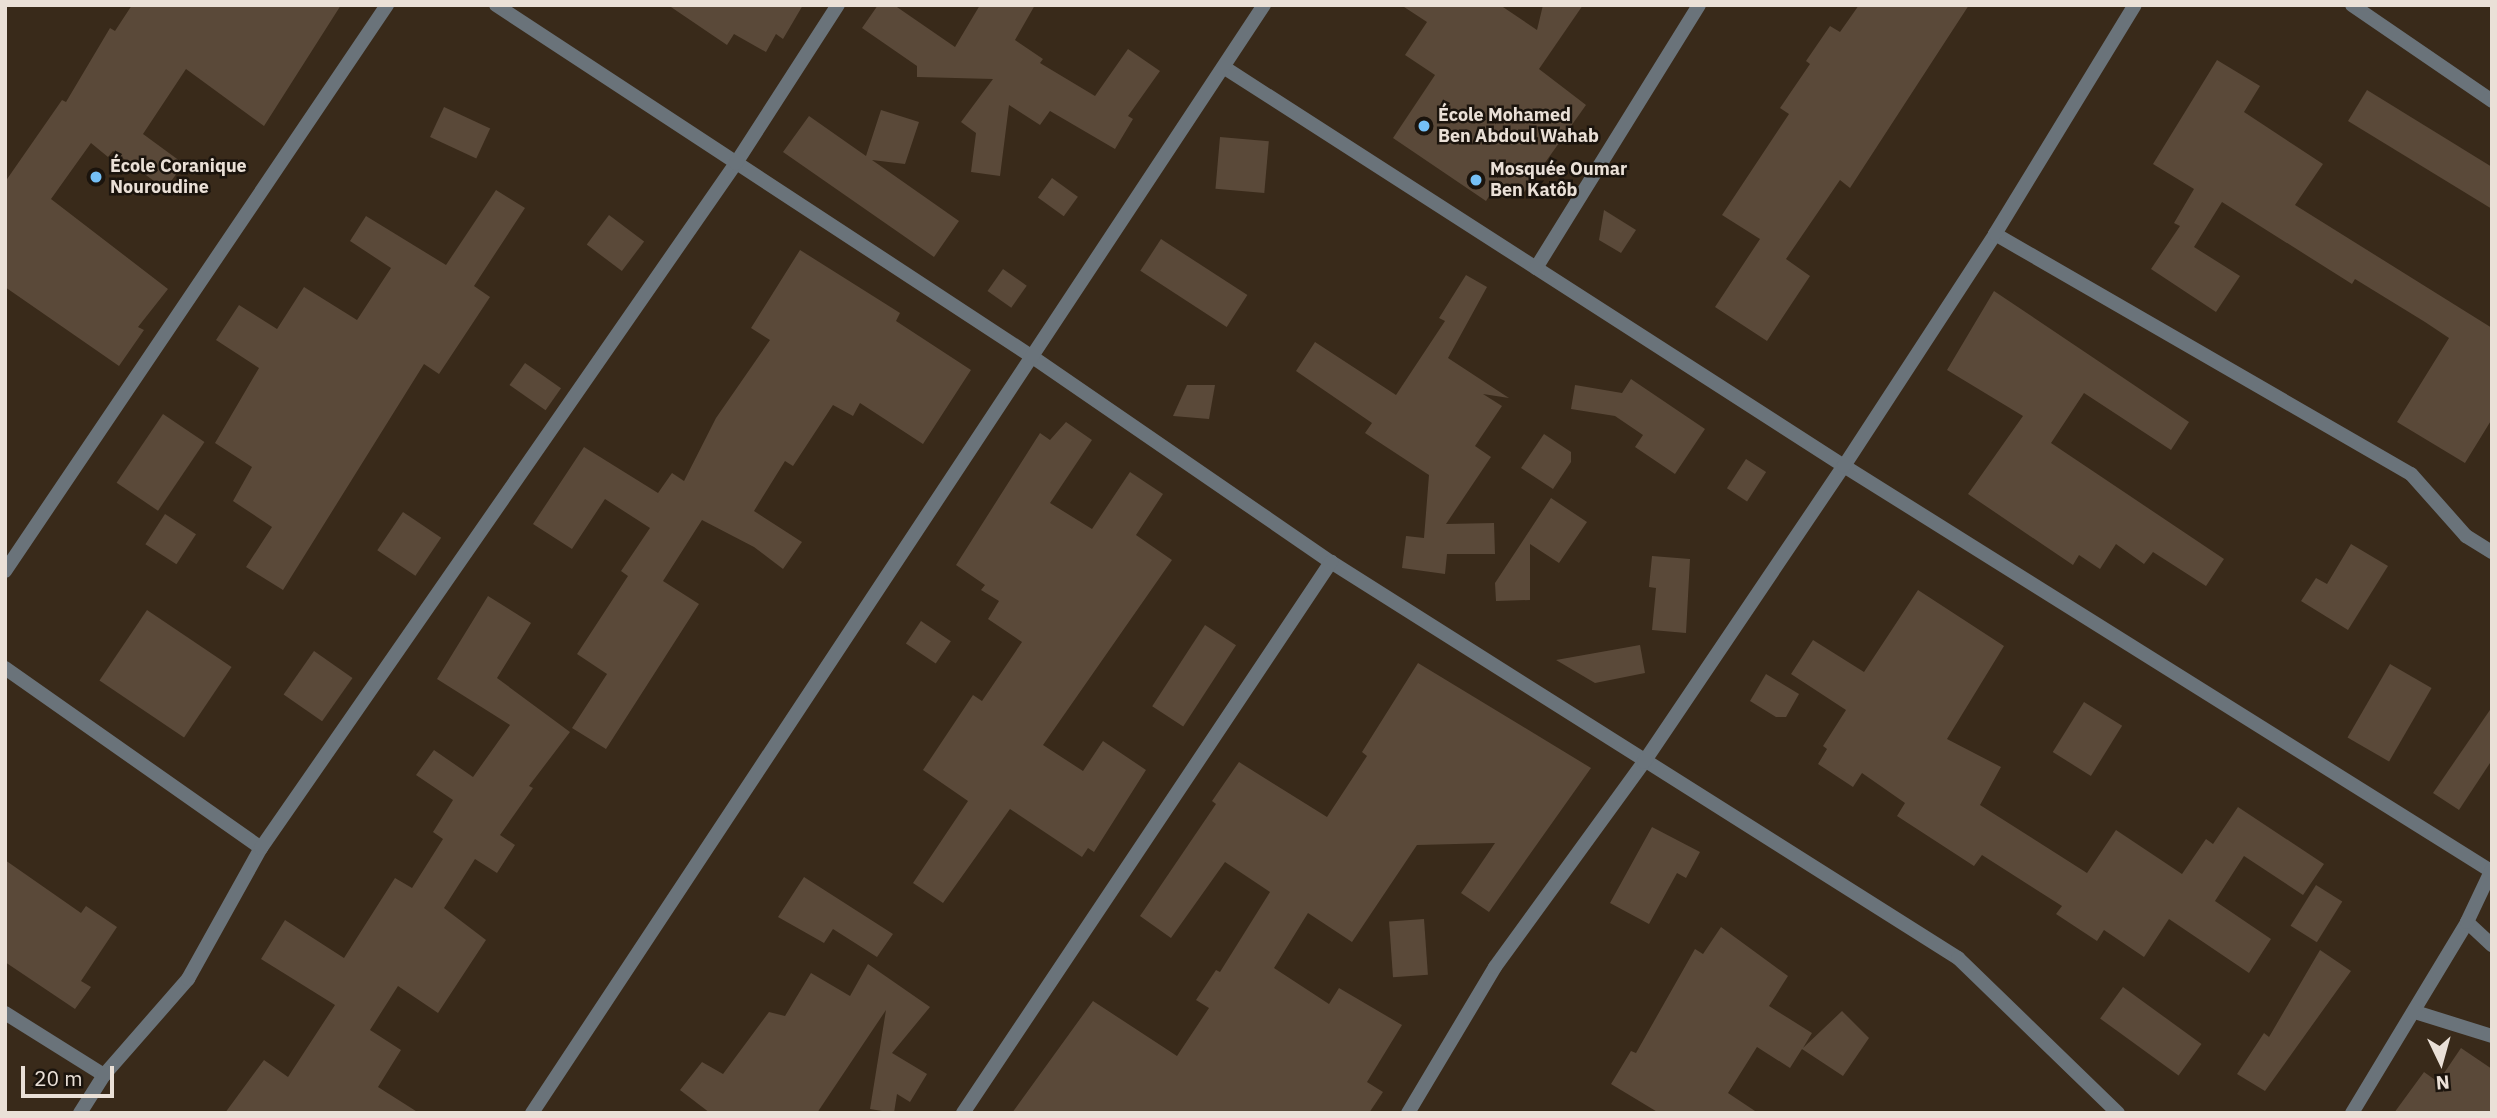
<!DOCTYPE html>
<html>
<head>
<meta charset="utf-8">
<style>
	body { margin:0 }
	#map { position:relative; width:2497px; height:1118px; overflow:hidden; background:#392a1a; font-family:"IBM Plex Sans",sans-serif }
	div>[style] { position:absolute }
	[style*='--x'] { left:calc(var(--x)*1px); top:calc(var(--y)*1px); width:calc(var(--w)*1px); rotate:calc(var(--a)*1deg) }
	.building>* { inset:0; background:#5a4939; transform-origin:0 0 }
	.minor>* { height:14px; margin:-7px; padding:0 7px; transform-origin:7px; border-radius:7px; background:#6a737a }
	.dots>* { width:19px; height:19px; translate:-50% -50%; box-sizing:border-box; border:4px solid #1b140d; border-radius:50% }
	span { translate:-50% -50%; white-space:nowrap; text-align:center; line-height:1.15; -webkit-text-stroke:5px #1b140d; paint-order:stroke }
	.poi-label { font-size:18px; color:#eae0d7; font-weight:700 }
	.left { translate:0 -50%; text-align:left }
	.frame { position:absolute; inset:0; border:7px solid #eae0d7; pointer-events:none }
	.north { position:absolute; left:2406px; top:1027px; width:70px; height:70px; -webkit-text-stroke:5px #1b140d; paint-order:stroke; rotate:175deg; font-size:19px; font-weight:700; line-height:28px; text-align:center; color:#eae0d7 }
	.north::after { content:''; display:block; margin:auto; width:24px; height:32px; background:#eae0d7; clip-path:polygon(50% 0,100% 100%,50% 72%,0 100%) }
	.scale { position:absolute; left:21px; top:1066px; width:93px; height:32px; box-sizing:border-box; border:4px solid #eae0d7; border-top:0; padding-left:9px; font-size:21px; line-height:24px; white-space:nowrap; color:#eae0d7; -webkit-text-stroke:5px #1b140d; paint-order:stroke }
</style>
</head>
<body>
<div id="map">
	<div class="building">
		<i style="clip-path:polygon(132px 5px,341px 5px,264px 126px,186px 69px,143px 134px,184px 164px,165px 189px,113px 151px,108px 157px,91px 143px,51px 199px,168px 289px,138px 327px,144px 330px,119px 366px,5px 287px,5px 182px,62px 100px,66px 102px,110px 28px,115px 31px)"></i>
		<i style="clip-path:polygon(668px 5px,803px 5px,783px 39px,776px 34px,766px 52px,734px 34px,727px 45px)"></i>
		<i style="clip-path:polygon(878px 5px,894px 5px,955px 47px,980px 5px,1035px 5px,1015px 40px,1043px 59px,1040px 63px,1095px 96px,1128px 49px,1160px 71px,1128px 116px,1133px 119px,1115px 149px,1050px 111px,1040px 125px,1009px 105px,1000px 176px,971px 172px,976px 133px,961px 122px,993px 79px,917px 77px,917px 66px,862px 28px)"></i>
		<i style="clip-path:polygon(1401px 5px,1500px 5px,1537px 30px,1543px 5px,1583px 5px,1539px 69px,1586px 105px,1522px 195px,1499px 181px,1486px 201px,1393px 138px,1435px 75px,1405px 55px,1427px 22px)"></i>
		<i style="clip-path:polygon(1859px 5px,1969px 5px,1850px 188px,1840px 180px,1786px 259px,1810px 276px,1767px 341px,1715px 307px,1760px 239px,1722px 215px,1789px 114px,1780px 108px,1810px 64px,1806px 61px,1830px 26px,1840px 32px)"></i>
		<i style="clip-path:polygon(2217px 60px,2260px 86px,2244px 112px,2323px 164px,2295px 205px,2492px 328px,2492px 419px,2465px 463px,2397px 422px,2449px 338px,2425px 322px,2355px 279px,2352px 284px,2222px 202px,2194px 247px,2240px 276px,2216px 312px,2151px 269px,2180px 226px,2174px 223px,2194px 189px,2153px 164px)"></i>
		<i style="clip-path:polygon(2367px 90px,2492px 167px,2492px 209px,2348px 121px)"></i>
		<i style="left:444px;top:107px;width:51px;height:33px;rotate:25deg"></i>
		<i style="clip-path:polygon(881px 110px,919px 122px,905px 164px,872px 160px,959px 221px,934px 257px,783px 152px,809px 116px,866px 156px)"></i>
		<i style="left:1220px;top:137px;width:49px;height:52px;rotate:5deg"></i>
		<i style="left:1052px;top:178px;width:32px;height:24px;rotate:36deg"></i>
		<i style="clip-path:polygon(496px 190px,525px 208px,474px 286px,490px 297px,439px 374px,424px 364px,283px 590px,246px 567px,272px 527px,233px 501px,252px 467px,215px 443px,259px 368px,216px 340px,239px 305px,277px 329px,304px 287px,357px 320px,391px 268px,350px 241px,366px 216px,446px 265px)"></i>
		<i style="clip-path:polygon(1604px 210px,1636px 230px,1621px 253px,1599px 240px)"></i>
		<i style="left:609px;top:215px;width:44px;height:37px;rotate:37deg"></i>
		<i style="left:1161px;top:239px;width:103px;height:38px;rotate:33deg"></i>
		<i style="clip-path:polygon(800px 250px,900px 313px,896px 321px,971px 370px,923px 444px,860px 403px,853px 416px,833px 405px,793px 466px,785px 461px,754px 511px,802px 542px,783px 569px,754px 547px,702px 520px,663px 581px,699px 604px,606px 749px,572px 728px,607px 674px,577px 654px,628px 576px,621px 571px,650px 528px,605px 499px,572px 549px,533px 524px,584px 447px,658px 493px,672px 473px,684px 481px,716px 418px,770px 340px,751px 328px)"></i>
		<i style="left:1003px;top:269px;width:29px;height:27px;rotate:35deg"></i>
		<i style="clip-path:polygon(1466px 275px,1487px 287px,1448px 358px,1509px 398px,1483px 394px,1502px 406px,1475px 446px,1491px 457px,1446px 524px,1494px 523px,1495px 554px,1447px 554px,1445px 574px,1402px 568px,1406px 536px,1424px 538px,1429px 475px,1365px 433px,1372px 423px,1296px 371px,1315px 342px,1396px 395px,1445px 321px,1439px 318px)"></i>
		<i style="clip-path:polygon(1994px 291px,2189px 422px,2171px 450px,2084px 393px,2051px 443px,2224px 559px,2206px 586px,2153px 552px,2144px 564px,2116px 544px,2100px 569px,2079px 555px,2073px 565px,1968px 494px,2023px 416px,1947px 370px)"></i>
		<i style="left:525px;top:363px;width:44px;height:27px;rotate:35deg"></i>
		<i style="clip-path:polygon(1631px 379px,1705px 429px,1675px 474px,1635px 447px,1643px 435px,1615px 416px,1571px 409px,1575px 385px,1622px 393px)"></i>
		<i style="clip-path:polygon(1187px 385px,1215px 385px,1209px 419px,1173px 416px)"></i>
		<i style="left:163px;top:414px;width:50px;height:83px;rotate:34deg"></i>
		<i style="clip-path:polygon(1066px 422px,1092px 440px,1050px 503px,1092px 529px,1130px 472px,1163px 494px,1136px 535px,1172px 560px,1043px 745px,1083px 771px,1103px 741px,1146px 770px,1094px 852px,1088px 848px,1082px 857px,1010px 809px,943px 903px,913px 883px,968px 801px,923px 770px,973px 695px,982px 701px,1022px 642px,988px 619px,999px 601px,981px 590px,985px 585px,956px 565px,1040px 433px,1050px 440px)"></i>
		<i style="clip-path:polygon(1544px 434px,1571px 452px,1571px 462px,1553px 489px,1521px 468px)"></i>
		<i style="left:1746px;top:459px;width:24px;height:35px;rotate:33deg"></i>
		<i style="clip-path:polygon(1551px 498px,1587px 522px,1559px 563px,1530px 544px,1530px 600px,1496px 601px,1495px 583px)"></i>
		<i style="left:403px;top:512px;width:46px;height:46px;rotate:34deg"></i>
		<i style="left:165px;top:514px;width:37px;height:36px;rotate:33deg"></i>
		<i style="clip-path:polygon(2351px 544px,2388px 566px,2348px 630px,2301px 601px,2316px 578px,2327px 584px)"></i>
		<i style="clip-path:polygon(1652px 556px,1690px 559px,1686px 633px,1652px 630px,1656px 588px,1649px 587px)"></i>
		<i style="clip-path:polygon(1918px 590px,2004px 646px,1947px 739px,2001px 767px,1980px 805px,2087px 873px,2116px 830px,2182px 874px,2206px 839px,2213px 844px,2238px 807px,2324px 864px,2303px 895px,2244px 856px,2215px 901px,2271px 939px,2249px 973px,2169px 919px,2144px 957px,2104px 930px,2097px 941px,2056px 914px,2062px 906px,1982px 855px,1974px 866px,1897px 816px,1905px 803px,1862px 773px,1853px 787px,1818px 764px,1827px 749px,1823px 746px,1846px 710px,1791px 674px,1813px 640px,1864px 672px)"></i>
		<i style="clip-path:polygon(488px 596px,531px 623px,497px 678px,570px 732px,529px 786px,533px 788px,500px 835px,515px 845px,497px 873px,475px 859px,444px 908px,486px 940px,438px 1013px,398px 986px,370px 1030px,401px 1050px,378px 1087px,419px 1113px,225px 1113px,264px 1060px,288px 1077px,335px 1005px,261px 959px,285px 920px,344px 958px,395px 878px,412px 888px,443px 839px,433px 832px,453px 800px,416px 775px,434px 750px,473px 777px,510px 725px,437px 679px)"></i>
		<i style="left:147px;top:610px;width:102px;height:85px;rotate:34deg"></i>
		<i style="left:921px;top:621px;width:36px;height:27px;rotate:34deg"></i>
		<i style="left:1205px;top:625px;width:37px;height:97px;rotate:33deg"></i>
		<i style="clip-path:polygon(1640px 645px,1645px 673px,1595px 683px,1556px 660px)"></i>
		<i style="left:314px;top:651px;width:47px;height:53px;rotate:35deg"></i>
		<i style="clip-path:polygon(1418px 663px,1591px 768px,1489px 912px,1461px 893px,1495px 843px,1417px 845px,1352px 942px,1308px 913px,1274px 968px,1329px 1004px,1339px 988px,1402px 1025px,1367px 1082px,1383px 1092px,1369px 1113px,1012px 1113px,1093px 1001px,1177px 1056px,1209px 1008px,1196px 1000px,1216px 970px,1220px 972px,1270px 892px,1225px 862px,1171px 938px,1140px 916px,1216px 804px,1212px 801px,1239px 762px,1327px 817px,1367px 756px,1362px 752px)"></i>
		<i style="left:2390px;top:664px;width:48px;height:85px;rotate:30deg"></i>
		<i style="clip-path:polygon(1766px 674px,1799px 694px,1786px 717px,1776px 717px,1750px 701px)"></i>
		<i style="left:2084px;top:702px;width:45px;height:59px;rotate:32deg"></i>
		<i style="clip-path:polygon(2492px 707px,2492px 760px,2459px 810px,2433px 793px)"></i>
		<i style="clip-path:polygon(1652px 827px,1700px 852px,1686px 878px,1677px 873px,1649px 924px,1610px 903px)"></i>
		<i style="clip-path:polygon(5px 860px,81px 913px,86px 906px,117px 927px,81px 981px,91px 987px,75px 1009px,5px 962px)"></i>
		<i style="clip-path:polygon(804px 877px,893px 934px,877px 957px,833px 929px,824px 943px,778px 917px)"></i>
		<i style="left:2316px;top:885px;width:31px;height:48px;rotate:32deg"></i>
		<i style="left:1424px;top:919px;width:56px;height:35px;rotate:86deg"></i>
		<i style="clip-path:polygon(1721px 927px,1788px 976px,1769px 1006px,1812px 1033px,1803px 1048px,1842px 1011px,1869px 1038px,1843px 1076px,1802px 1049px,1790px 1068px,1757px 1047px,1728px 1093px,1758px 1113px,1659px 1113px,1611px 1084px,1631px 1051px,1636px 1053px,1695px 949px,1703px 954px)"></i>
		<i style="clip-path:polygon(2320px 950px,2351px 971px,2265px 1091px,2237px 1074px,2264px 1033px,2269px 1037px)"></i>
		<i style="clip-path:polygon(868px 964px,930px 1007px,892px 1053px,927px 1074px,910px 1102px,897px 1094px,894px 1113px,870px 1109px,886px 1010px,817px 1113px,710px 1113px,680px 1090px,702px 1062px,723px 1074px,769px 1012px,785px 1016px,811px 973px,850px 996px)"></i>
		<i style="left:2123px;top:987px;width:97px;height:39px;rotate:36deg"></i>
		<i style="clip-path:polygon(2461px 1048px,2492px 1069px,2492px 1113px,2394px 1113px,2424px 1072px,2438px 1082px)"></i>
	</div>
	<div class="minor">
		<i style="--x:496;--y:5;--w:643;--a:33.27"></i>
		<i style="--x:1034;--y:358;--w:360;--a:34.5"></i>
		<i style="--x:1331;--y:562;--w:742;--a:32.28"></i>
		<i style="--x:1958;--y:958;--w:223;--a:44.1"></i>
		<i style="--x:2352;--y:5;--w:170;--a:34.4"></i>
		<i style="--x:1225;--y:68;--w:736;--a:32.74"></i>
		<i style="--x:1844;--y:466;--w:763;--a:32.05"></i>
		<i style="--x:1995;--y:234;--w:480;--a:30"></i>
		<i style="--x:2411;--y:474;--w:83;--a:48.4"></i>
		<i style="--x:2466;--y:536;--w:31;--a:32"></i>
		<i style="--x:1536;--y:268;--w:309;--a:-58.2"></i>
		<i style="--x:5;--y:571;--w:683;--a:-55.98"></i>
		<i style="--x:5;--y:668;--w:313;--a:35.1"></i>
		<i style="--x:2467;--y:922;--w:34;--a:43"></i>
		<i style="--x:2415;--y:1012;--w:81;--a:17.3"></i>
		<i style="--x:5;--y:1013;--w:117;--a:32.1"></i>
		<i style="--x:80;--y:1113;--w:45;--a:-57.7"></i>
		<i style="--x:104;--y:1075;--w:128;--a:-48.8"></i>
		<i style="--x:188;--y:979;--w:150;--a:-60.9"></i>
		<i style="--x:261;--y:848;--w:834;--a:-55.26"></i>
		<i style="--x:736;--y:163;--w:188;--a:-57.2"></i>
		<i style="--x:532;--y:1113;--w:1328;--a:-56.55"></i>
		<i style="--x:963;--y:1113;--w:663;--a:-56.26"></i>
		<i style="--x:1408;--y:1113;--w:170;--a:-59.2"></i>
		<i style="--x:1495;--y:967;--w:253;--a:-54"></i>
		<i style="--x:1644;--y:762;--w:357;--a:-56"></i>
		<i style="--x:1844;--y:466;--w:277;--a:-56.9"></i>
		<i style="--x:1995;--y:234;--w:268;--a:-58.6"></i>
		<i style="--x:2352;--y:1113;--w:223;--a:-58.9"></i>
		<i style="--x:2467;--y:922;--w:59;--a:-64.7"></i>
	</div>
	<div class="dots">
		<i style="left:1424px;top:126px;background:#75c0f6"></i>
		<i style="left:96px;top:177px;background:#75c0f6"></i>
		<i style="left:1476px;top:180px;background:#75c0f6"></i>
	</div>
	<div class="poi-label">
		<span class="left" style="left:1438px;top:126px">École Mohamed<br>Ben Abdoul Wahab</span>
		<span class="left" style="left:110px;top:177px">École Coranique<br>Nouroudine</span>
		<span class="left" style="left:1490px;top:180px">Mosquée Oumar<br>Ben Katôb</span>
	</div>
	<div class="frame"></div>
	<div class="north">N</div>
	<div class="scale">20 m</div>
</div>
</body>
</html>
